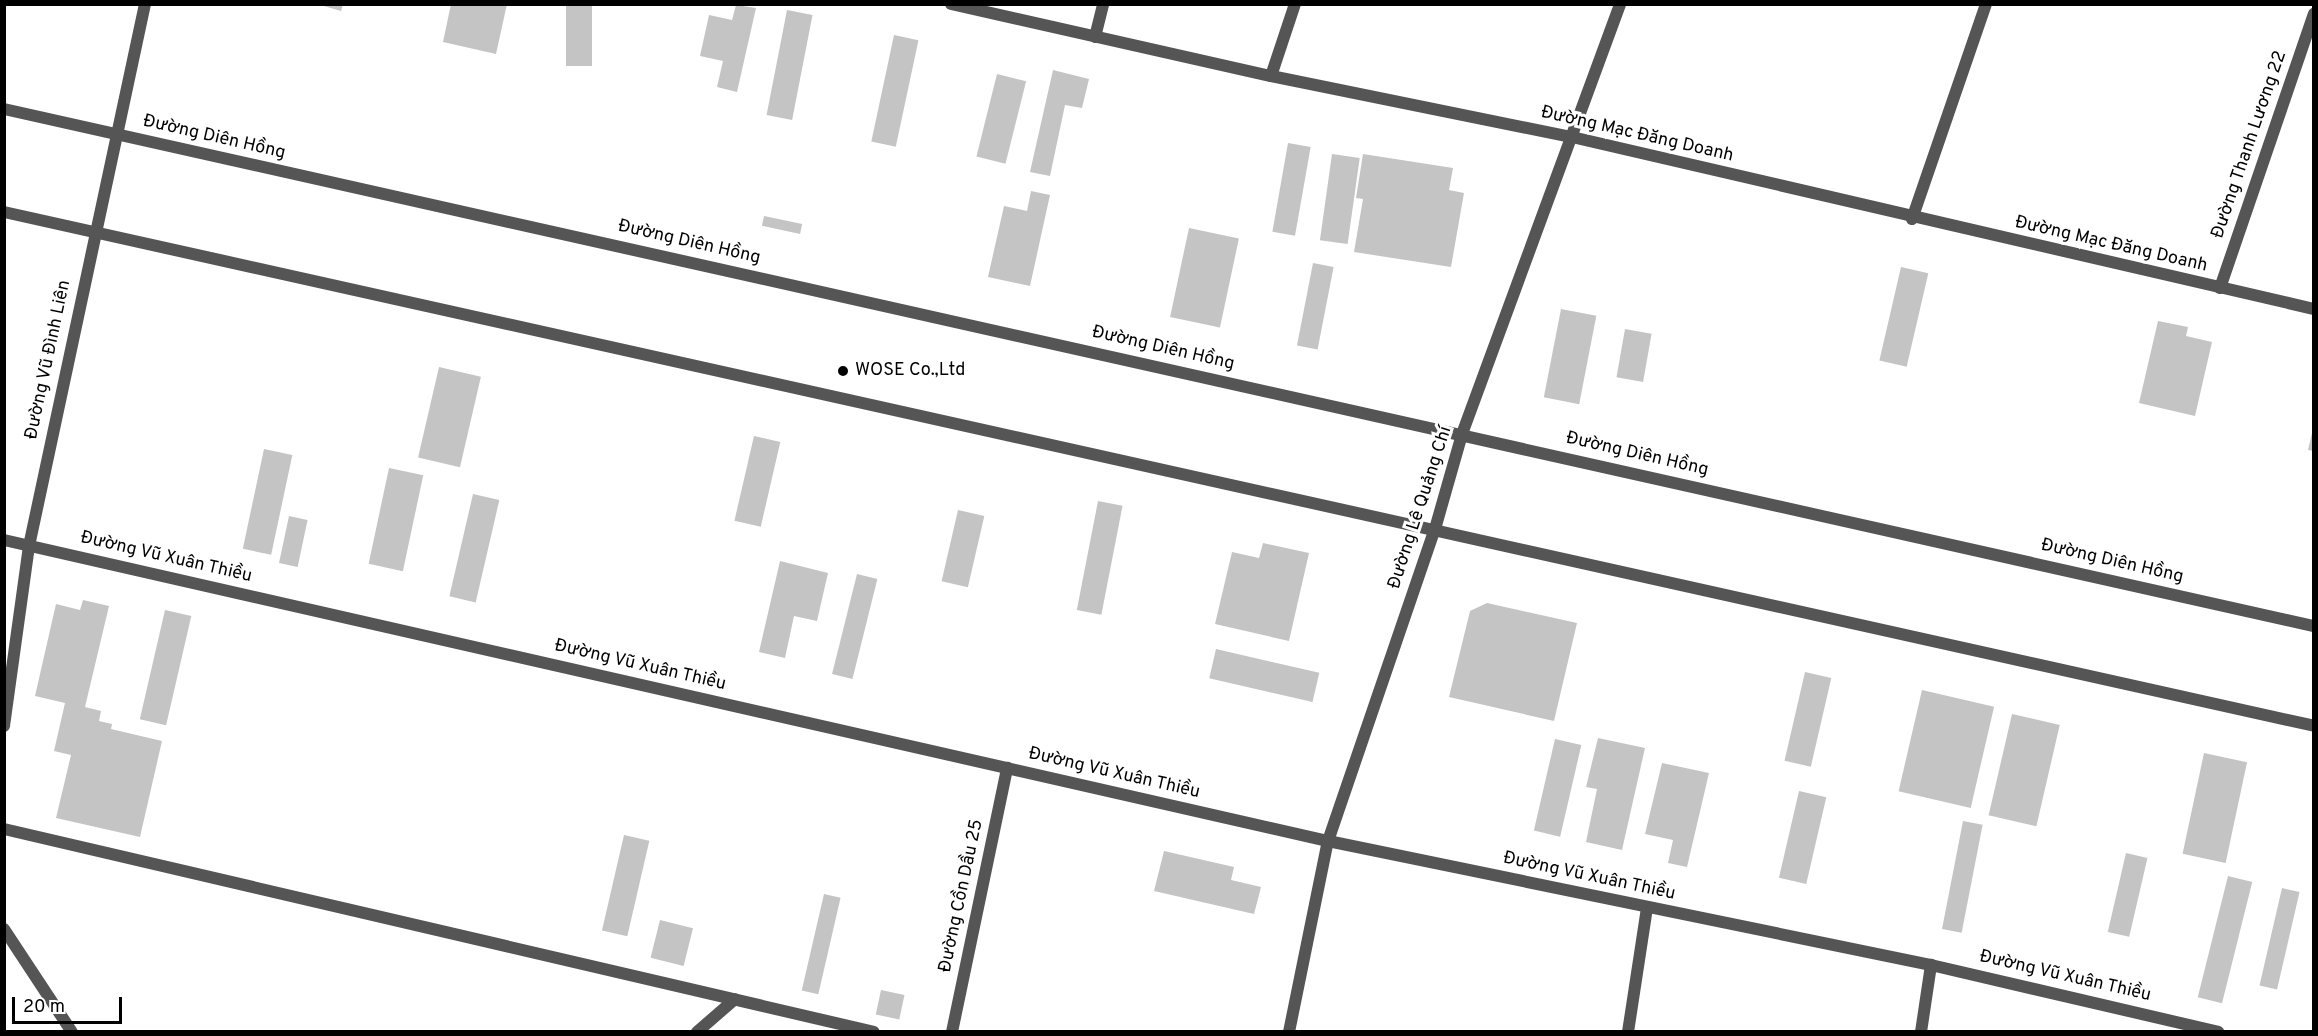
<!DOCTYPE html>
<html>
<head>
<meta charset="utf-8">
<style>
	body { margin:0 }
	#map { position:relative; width:2318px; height:1036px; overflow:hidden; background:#fff; font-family:Overpass,sans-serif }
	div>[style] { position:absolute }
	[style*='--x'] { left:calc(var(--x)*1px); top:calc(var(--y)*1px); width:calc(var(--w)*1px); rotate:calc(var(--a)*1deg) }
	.building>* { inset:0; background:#c4c4c4; transform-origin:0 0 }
	.service>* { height:12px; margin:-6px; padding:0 6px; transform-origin:6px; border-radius:6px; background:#555 }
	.minor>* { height:12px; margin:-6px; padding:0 6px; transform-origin:6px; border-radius:6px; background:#555 }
	.tertiary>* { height:12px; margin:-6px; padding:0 6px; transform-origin:6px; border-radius:6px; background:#555 }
	.dots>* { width:16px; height:16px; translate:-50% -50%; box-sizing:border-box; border:3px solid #fff; border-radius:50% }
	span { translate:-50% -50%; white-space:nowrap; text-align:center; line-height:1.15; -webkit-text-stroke:6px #fff; paint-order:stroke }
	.street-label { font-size:18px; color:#000 }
	.poi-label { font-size:18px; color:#000 }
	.left { translate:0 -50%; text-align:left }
	.frame { position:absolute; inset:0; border:6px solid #000; pointer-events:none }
	.scale { position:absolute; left:12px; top:997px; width:110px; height:27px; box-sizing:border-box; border:3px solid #000; border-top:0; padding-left:8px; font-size:18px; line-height:21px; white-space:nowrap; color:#000; -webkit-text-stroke:4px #fff; paint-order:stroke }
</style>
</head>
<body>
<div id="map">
	<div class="building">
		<i style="clip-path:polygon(317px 4px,343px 4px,341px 11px)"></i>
		<i style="clip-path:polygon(451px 4px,507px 4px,496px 54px,443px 42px)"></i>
		<i style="left:566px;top:4px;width:26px;height:62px"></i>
		<i style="clip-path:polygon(736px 5px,756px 8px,737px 92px,717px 87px,723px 61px,700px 56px,709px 15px,732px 20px)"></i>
		<i style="left:787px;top:10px;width:26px;height:107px;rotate:11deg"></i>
		<i style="left:894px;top:35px;width:25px;height:109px;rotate:12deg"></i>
		<i style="clip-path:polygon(1053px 70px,1089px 79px,1082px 108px,1065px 105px,1050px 176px,1030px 172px)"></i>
		<i style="left:997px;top:74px;width:30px;height:85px;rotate:14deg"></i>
		<i style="left:1288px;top:143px;width:23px;height:90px;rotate:10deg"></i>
		<i style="left:1332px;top:154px;width:28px;height:87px;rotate:8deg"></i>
		<i style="clip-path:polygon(1363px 154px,1453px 168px,1449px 190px,1464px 193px,1451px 267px,1354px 252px,1363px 199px,1356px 198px)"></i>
		<i style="clip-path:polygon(1031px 191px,1050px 195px,1030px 286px,988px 277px,1004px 206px,1027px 211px)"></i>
		<i style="left:764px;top:216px;width:39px;height:10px;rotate:12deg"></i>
		<i style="left:1189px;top:228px;width:51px;height:91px;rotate:12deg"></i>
		<i style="left:1313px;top:263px;width:21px;height:84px;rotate:11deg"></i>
		<i style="left:1901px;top:267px;width:28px;height:96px;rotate:13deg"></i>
		<i style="left:1561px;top:309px;width:36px;height:90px;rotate:11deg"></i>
		<i style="clip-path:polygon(2158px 321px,2188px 327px,2186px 336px,2212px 342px,2195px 416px,2139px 403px)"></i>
		<i style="left:1625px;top:329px;width:27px;height:49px;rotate:10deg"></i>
		<i style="left:439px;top:367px;width:43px;height:93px;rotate:13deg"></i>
		<i style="clip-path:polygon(2313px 429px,2314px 429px,2314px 451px,2308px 450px)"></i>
		<i style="left:754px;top:436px;width:27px;height:87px;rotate:13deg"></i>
		<i style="left:264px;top:449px;width:29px;height:102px;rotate:12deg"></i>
		<i style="left:389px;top:468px;width:35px;height:98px;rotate:12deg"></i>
		<i style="left:473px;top:494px;width:27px;height:105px;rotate:13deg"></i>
		<i style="left:1098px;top:501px;width:25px;height:111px;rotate:11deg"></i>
		<i style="left:958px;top:510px;width:27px;height:73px;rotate:13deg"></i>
		<i style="left:289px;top:516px;width:19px;height:48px;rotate:12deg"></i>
		<i style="clip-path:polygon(1263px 543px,1309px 553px,1289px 641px,1215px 624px,1232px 552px,1259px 558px)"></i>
		<i style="clip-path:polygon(780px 561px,828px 573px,817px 621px,794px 616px,785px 658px,759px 652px)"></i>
		<i style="left:857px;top:574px;width:21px;height:103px;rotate:14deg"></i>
		<i style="clip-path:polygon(83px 600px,109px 606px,85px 707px,101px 711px,99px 721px,112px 724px,111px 729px,162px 741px,140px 837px,56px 818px,71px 755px,54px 751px,65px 703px,35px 696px,56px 604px,80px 610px)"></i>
		<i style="clip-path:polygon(1487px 603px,1577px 623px,1554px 721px,1449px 697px,1470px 611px)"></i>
		<i style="left:165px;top:610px;width:27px;height:112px;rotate:13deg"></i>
		<i style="left:1216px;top:649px;width:106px;height:30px;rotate:13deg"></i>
		<i style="left:1805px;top:672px;width:27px;height:91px;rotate:13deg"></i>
		<i style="left:1922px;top:690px;width:74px;height:104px;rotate:13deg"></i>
		<i style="left:2012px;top:714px;width:49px;height:104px;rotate:13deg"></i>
		<i style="clip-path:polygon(1598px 738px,1645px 748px,1622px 850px,1586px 842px,1597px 789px,1586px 787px)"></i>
		<i style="left:1555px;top:739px;width:27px;height:94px;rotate:13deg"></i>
		<i style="left:2204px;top:753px;width:44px;height:103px;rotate:12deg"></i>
		<i style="clip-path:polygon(1662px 763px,1709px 773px,1687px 867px,1668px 863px,1673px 840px,1645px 834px)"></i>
		<i style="left:1799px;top:791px;width:28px;height:89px;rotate:13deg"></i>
		<i style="left:1963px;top:821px;width:20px;height:110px;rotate:11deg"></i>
		<i style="left:624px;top:835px;width:26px;height:98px;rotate:13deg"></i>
		<i style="clip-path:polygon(1164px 851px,1234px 867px,1231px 880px,1261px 887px,1254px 914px,1154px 891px)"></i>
		<i style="left:2126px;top:853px;width:22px;height:81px;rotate:13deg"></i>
		<i style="left:2228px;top:876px;width:25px;height:125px;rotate:14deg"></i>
		<i style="left:2282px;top:888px;width:18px;height:100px;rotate:13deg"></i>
		<i style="left:824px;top:894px;width:17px;height:99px;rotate:13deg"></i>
		<i style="left:660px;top:920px;width:34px;height:39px;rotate:14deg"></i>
		<i style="left:881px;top:990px;width:24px;height:25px;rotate:12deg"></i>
	</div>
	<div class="service">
		<i style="--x:4;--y:929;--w:123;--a:56.6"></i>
	</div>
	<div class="minor">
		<i style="--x:951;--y:4;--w:328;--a:12.7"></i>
		<i style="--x:1271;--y:76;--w:307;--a:11.5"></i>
		<i style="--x:1572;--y:137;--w:762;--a:13.05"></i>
		<i style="--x:1095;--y:37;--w:34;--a:-76"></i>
		<i style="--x:1271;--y:76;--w:76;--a:-71.6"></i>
		<i style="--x:1912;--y:219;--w:227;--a:-71"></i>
		<i style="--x:2220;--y:288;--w:290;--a:-71.1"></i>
		<i style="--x:4;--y:540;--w:1358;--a:12.81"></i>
		<i style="--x:1328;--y:841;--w:616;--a:11.62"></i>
		<i style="--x:1931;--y:965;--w:295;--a:13.1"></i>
		<i style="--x:4;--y:726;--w:182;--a:-82.1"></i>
		<i style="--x:29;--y:546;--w:554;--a:-77.92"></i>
		<i style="--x:4;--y:829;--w:893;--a:13.13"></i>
		<i style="--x:697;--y:1032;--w:50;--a:-41"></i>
		<i style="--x:952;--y:1032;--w:270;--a:-78.2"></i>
		<i style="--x:1289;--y:1032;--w:195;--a:-78.5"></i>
		<i style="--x:1328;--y:841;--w:330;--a:-71.1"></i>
		<i style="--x:1435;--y:529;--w:99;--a:-74.1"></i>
		<i style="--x:1462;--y:434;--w:458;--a:-69.8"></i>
		<i style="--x:1628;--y:1032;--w:125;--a:-81.3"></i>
		<i style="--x:1921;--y:1032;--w:68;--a:-81.5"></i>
	</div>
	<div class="tertiary">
		<i style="--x:4;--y:109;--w:2367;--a:12.62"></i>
		<i style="--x:4;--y:212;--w:2366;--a:12.54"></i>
	</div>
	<div class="dots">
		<i style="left:843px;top:371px;background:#000"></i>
	</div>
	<div class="street-label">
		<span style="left:1637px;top:135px;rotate:13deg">Đường Mạc Đăng Doanh</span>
		<span style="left:214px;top:138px;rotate:13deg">Đường Diên Hồng</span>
		<span style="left:2250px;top:145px;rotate:-71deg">Đường Thanh Lương 22</span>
		<span style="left:689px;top:243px;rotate:13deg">Đường Diên Hồng</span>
		<span style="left:2111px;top:245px;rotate:13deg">Đường Mạc Đăng Doanh</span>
		<span style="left:1163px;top:349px;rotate:13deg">Đường Diên Hồng</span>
		<span style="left:49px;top:360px;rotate:-78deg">Đường Vũ Đình Liên</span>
		<span style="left:1637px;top:455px;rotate:13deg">Đường Diên Hồng</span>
		<span style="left:1421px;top:508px;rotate:-72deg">Đường Lê Quảng Chí</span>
		<span style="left:166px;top:558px;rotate:13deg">Đường Vũ Xuân Thiều</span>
		<span style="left:2112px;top:562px;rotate:13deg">Đường Diên Hồng</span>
		<span style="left:640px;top:666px;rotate:13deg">Đường Vũ Xuân Thiều</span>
		<span style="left:1114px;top:774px;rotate:13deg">Đường Vũ Xuân Thiều</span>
		<span style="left:1589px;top:877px;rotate:12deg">Đường Vũ Xuân Thiều</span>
		<span style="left:962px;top:896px;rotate:-78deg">Đường Cồn Dầu 25</span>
		<span style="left:2065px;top:977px;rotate:13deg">Đường Vũ Xuân Thiều</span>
	</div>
	<div class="poi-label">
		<span class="left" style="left:855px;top:371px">WOSE Co.,Ltd</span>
	</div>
	<div class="frame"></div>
	<div class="scale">20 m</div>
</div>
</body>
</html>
